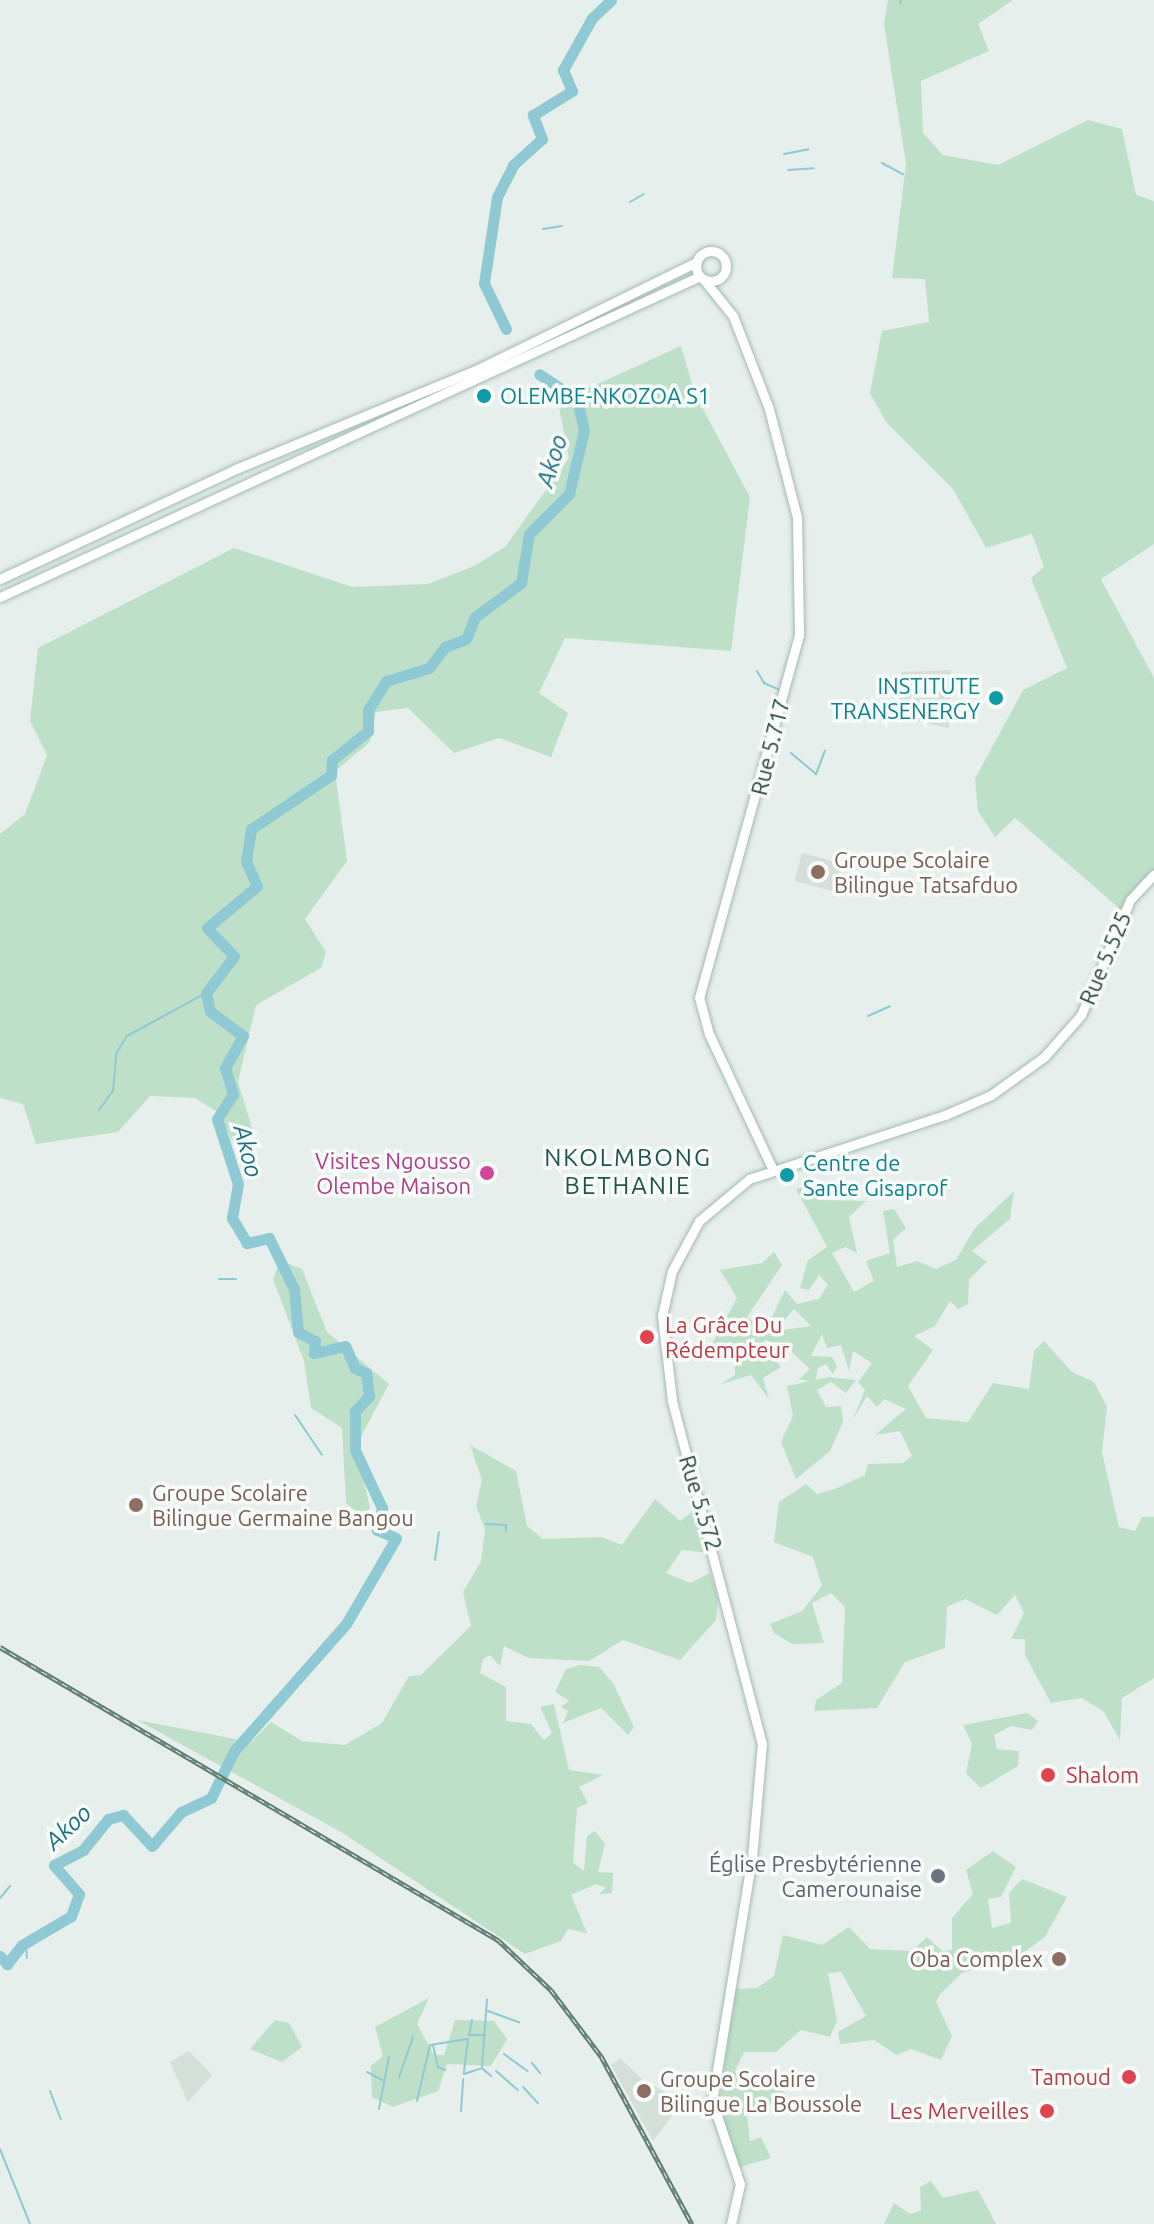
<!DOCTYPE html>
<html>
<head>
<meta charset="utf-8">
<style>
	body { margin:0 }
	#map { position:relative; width:1154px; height:2224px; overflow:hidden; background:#e6efeb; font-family:Ubuntu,sans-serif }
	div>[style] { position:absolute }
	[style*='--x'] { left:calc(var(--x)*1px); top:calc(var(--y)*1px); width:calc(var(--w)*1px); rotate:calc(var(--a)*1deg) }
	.built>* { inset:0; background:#d4dfda; transform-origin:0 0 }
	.green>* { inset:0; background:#bfe0c8 }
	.stream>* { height:2px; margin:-1px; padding:0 1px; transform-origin:1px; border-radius:1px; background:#8ec9d4 }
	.river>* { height:11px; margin:-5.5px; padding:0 5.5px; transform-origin:5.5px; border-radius:5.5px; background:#8ec9d4 }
	.roads { filter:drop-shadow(0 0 2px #a4bbb3) drop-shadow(0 0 2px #a4bbb3) }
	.secondary>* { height:9px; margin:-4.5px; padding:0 4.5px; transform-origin:4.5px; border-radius:4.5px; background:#fff }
	.secondary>.ring { margin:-4.5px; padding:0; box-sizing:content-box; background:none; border:9px solid #fff; border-radius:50% }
	.rail>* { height:5px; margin-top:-2.5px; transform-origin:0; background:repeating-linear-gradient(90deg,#f7fbf9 0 6px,#5f7d75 0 12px); box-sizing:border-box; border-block:2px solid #5f7d75 }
	.dots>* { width:22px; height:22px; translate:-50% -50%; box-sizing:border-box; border:4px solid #f7fbf9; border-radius:50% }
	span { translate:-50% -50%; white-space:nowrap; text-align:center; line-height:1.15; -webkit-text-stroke:7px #f7fbf9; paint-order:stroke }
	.culture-label { font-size:22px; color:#0d838f }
	.left { translate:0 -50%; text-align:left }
	.right { translate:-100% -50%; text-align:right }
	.street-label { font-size:22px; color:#24423a }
	.education-label { font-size:22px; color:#785e54 }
	.hotel-label { font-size:22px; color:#b23c85 }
	.health-label { font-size:22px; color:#be3a42 }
	.worship-label { font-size:22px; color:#5b616d }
	.water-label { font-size:24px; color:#1c6f80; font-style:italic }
	.neighbourhood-label { font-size:24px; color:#1f5548; letter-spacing:2px }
</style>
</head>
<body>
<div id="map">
	<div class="built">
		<i style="clip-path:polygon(951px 670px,949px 728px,892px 716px,902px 672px)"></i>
		<i style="left:802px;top:853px;width:41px;height:29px;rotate:15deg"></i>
		<i style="clip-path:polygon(189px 2051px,212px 2075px,188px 2102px,170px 2062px)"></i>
		<i style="clip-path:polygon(620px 2058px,644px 2081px,683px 2101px,653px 2141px,611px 2065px)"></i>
	</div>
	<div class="green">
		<i style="clip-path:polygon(888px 0,1013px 0,978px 24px,989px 51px,921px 81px,923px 133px,943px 155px,998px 165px,1088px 120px,1122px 129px,1136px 195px,1154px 201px,1154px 544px,1101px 579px,1154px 678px,1154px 879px,1127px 915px,1015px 818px,995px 837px,978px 811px,975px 779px,1023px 690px,1067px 668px,1031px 578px,1044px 567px,1032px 534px,986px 548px,953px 489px,886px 422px,870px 393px,882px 331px,929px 322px,925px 279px,892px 278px,906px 164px,884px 24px)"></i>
		<i style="clip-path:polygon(681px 346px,695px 394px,750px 497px,731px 651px,565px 638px,539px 693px,568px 713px,551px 757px,499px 738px,454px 753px,408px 708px,376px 712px,370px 742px,335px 771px,347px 861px,305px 919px,326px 952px,321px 968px,256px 1005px,238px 1082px,254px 1134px,232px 1141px,219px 1113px,195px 1098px,150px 1096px,118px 1132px,36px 1144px,23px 1104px,0 1098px,0 834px,25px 814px,47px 755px,30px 721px,38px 648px,234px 548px,352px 587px,428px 584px,474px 566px,505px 547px,569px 458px,558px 402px)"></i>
		<i style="clip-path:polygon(812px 1185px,819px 1200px,866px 1201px,849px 1217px,857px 1253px,845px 1247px,832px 1253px,854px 1292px,874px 1281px,866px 1261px,890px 1253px,883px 1211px,894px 1209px,906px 1228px,893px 1240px,897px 1267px,917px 1261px,936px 1269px,956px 1260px,975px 1228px,1014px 1191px,1010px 1219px,972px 1251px,987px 1262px,969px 1279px,968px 1304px,958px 1309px,950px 1301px,935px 1326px,914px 1336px,933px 1350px,908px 1386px,926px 1418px,968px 1422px,993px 1383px,1029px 1389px,1034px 1351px,1044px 1341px,1072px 1372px,1094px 1382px,1107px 1407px,1102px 1452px,1119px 1527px,1135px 1531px,1142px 1517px,1154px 1517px,1154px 1678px,1122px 1698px,1120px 1740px,1104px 1712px,1082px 1698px,1051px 1703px,1025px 1655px,1025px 1639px,1011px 1639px,1024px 1613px,1015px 1595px,997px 1615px,965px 1599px,947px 1607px,945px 1648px,905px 1662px,877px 1708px,814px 1711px,816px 1700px,842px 1683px,845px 1607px,831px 1593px,812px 1603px,824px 1643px,792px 1644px,774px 1633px,770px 1624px,802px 1611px,822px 1586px,813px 1557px,774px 1542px,779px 1502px,806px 1484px,817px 1494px,835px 1489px,865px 1475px,868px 1464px,903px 1463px,912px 1456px,900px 1431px,875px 1435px,906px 1409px,884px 1399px,877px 1407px,867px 1396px,852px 1421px,865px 1390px,858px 1382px,872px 1363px,853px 1351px,849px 1371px,841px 1345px,827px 1348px,822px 1334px,811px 1356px,832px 1357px,837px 1366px,833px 1374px,826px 1364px,818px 1368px,815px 1382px,799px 1379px,810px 1369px,786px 1347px,766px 1340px,754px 1348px,754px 1355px,771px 1354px,781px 1367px,763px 1378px,769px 1399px,751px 1375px,721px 1384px,735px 1375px,734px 1345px,716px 1342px,711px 1363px,709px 1350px,737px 1298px,720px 1270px,762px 1263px,774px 1252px,782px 1265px,747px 1317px,769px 1332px,811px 1326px,794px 1309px,777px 1328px,770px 1321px,785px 1290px,797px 1304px,819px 1299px,828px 1285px,819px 1275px,809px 1290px,800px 1288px,808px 1260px,827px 1247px,796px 1189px)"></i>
		<i style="clip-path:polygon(280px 1261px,302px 1269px,327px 1332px,389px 1384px,356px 1446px,370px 1508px,364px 1518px,346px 1503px,342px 1428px,311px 1408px,304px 1361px,273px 1279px)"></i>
		<i style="clip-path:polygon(829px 1377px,856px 1380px,846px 1393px,831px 1382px,817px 1390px,826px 1407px,841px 1406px,843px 1422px,830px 1451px,796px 1479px,781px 1442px,793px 1416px,787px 1386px)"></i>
		<i style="clip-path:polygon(470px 1445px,516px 1471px,527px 1526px,543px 1539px,601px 1537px,622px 1545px,655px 1499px,680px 1521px,695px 1510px,709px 1553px,682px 1550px,666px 1573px,690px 1583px,710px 1573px,718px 1599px,716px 1620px,680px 1660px,623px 1640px,589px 1661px,529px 1658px,504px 1646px,500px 1666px,490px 1655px,483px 1659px,480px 1673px,506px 1687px,506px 1721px,531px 1724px,544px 1740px,552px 1733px,540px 1707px,554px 1704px,569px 1770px,603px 1775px,579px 1787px,588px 1803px,577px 1808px,573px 1863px,584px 1871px,587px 1836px,595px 1831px,605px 1844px,598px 1872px,613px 1873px,612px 1893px,599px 1894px,606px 1888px,596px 1884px,571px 1895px,587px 1933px,568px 1929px,561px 1941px,525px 1954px,341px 1832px,137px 1720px,251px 1742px,271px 1722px,302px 1741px,345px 1745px,382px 1723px,409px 1676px,421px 1675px,471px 1626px,463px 1592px,481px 1561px,485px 1529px,476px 1506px,482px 1480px)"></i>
		<i style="clip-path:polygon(580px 1665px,599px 1667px,613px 1683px,634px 1727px,628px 1735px,601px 1708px,563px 1723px,568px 1711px,561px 1707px,569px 1701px,555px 1692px,566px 1669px)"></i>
		<i style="clip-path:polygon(1027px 1713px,1038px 1721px,1032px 1730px,1011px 1726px,994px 1735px,997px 1749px,1019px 1751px,1018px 1766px,981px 1788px,966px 1773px,972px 1744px,963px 1725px)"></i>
		<i style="clip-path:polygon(993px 1851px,1016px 1867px,1001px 1897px,988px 1899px,992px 1928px,1011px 1923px,1009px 1893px,1022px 1879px,1067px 1897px,1045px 1937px,1022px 1954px,962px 1973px,940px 1994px,936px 2002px,952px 2036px,941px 2060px,911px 2049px,897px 2055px,874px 2040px,840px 2044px,838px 2032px,866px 2016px,841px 1972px,828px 1973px,837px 2021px,830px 2037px,801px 2030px,776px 2052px,744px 2052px,735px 2071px,743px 2086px,774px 2079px,787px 2096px,747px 2116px,750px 2141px,761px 2137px,771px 2158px,737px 2168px,717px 2121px,735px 1989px,757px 1988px,774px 1976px,783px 1935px,822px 1945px,849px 1927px,870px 1949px,912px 1951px,927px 1937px,942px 1951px,952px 1950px,952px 1918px,973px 1894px,966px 1870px)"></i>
		<i style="clip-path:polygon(429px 1998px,417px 2024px,434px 2055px,444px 2055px,455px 2020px,494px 2021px,507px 2039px,491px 2066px,447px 2064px,438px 2091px,393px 2107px,372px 2097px,371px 2066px,383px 2056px,375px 2027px)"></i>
		<i style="clip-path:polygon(275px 2020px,289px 2023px,302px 2047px,282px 2062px,250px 2049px)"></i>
		<i style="clip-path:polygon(931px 2181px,943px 2198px,978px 2190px,996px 2224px,884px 2224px,894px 2203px,910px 2214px,921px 2211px,920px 2187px)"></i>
	</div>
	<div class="stream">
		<i style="--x:900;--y:3;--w:3;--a:-72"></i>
		<i style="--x:784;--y:154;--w:25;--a:-11"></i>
		<i style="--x:882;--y:163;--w:24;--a:28"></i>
		<i style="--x:788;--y:170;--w:26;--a:-4"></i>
		<i style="--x:630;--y:202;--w:16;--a:-30"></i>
		<i style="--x:543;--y:229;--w:19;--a:-9"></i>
		<i style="--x:757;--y:671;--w:14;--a:60"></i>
		<i style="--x:764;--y:683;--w:17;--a:24"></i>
		<i style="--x:791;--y:753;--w:33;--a:40"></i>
		<i style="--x:816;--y:774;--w:25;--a:-69"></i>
		<i style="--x:868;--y:1016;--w:24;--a:-24"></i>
		<i style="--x:99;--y:1110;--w:24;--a:-54"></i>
		<i style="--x:113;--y:1091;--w:37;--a:-85"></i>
		<i style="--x:116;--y:1054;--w:21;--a:-59"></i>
		<i style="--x:127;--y:1036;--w:90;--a:-28.6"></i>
		<i style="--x:219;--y:1279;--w:17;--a:0"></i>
		<i style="--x:295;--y:1415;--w:48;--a:56"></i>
		<i style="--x:380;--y:1492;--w:16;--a:83"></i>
		<i style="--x:486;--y:1524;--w:20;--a:3"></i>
		<i style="--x:506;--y:1525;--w:6;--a:90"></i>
		<i style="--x:435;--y:1560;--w:28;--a:-82"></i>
		<i style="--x:0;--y:1898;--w:16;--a:-50"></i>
		<i style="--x:26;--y:1945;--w:13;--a:86"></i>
		<i style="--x:488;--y:2011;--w:33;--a:20"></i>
		<i style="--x:472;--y:2020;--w:15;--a:101"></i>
		<i style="--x:469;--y:2035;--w:16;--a:0"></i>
		<i style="--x:433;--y:2045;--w:23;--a:77"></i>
		<i style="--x:438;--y:2067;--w:8;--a:23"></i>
		<i style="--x:504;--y:2054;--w:29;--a:36"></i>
		<i style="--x:532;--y:2063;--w:13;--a:51"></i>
		<i style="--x:482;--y:2066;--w:67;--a:-85.7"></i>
		<i style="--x:483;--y:2069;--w:11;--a:41"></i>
		<i style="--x:496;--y:2071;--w:29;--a:41"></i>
		<i style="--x:367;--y:2072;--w:17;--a:28"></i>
		<i style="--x:399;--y:2077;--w:42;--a:-70.7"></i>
		<i style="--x:523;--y:2087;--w:22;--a:47"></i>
		<i style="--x:50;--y:2091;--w:30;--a:69"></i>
		<i style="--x:417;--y:2101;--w:57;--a:-76.9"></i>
		<i style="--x:430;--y:2045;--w:38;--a:-9"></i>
		<i style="--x:468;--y:2039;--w:35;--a:97"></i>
		<i style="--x:464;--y:2074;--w:19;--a:-18"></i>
		<i style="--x:379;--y:2109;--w:53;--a:-79.1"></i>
		<i style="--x:461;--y:2111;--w:32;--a:-86"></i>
		<i style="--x:0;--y:2149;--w:81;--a:68.2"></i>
	</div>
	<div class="river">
		<i style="--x:506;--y:329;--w:51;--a:-115.6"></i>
		<i style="--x:484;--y:283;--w:87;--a:-81.4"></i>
		<i style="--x:497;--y:197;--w:36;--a:-63"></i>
		<i style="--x:513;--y:165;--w:39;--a:-42"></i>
		<i style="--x:542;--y:139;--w:26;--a:-111"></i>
		<i style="--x:533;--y:115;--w:46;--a:-31.6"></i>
		<i style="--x:572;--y:91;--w:23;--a:-113"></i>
		<i style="--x:563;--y:70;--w:60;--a:-60.9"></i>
		<i style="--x:592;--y:18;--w:26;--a:-43"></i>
		<i style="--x:0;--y:1956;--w:11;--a:49"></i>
		<i style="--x:7;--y:1964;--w:24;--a:-52"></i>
		<i style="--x:22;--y:1945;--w:57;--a:-30.6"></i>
		<i style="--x:71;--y:1916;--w:23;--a:-70"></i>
		<i style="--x:79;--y:1894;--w:38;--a:-131"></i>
		<i style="--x:54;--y:1865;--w:33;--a:-27"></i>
		<i style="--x:83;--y:1850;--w:40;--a:-51"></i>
		<i style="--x:108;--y:1819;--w:16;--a:-15"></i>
		<i style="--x:123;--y:1815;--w:42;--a:46.9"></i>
		<i style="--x:152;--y:1846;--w:45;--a:-49.5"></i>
		<i style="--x:181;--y:1812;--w:33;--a:-25"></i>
		<i style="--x:211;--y:1798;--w:52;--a:-63.9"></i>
		<i style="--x:234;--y:1751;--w:169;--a:-48.6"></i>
		<i style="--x:346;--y:1624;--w:99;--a:-59.8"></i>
		<i style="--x:396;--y:1538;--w:21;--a:-157"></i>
		<i style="--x:377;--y:1530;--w:23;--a:-77"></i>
		<i style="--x:382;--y:1508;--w:64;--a:-115"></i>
		<i style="--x:355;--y:1450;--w:39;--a:-90"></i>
		<i style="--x:355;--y:1411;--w:21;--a:-47"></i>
		<i style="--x:369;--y:1396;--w:23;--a:-97"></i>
		<i style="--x:366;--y:1373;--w:12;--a:-156"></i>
		<i style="--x:355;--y:1368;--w:24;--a:-114"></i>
		<i style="--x:345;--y:1346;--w:32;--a:167"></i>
		<i style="--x:314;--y:1353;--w:12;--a:-85"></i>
		<i style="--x:315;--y:1341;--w:19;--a:-152"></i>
		<i style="--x:298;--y:1332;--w:43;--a:-95.3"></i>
		<i style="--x:294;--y:1289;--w:57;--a:-116.1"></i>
		<i style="--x:269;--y:1238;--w:23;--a:167"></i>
		<i style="--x:247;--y:1243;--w:29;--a:-121"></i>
		<i style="--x:232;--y:1218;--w:35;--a:-80"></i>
		<i style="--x:238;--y:1184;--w:68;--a:-107.9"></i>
		<i style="--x:217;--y:1119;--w:30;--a:-57"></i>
		<i style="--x:233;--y:1094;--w:27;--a:-107"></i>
		<i style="--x:225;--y:1068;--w:37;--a:-61"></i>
		<i style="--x:243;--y:1036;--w:41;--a:-142.9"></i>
		<i style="--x:210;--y:1011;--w:18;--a:-103"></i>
		<i style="--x:206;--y:993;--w:46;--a:-52.9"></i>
		<i style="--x:234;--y:956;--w:39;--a:-134"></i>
		<i style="--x:207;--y:928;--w:65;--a:-40"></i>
		<i style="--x:257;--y:886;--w:27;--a:-114"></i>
		<i style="--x:246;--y:861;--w:32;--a:-81"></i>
		<i style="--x:251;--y:829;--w:97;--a:-34"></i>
		<i style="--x:331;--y:775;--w:15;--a:-86"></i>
		<i style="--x:332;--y:760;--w:46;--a:-38.9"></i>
		<i style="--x:368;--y:731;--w:21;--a:-90"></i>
		<i style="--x:368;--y:710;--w:34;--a:-58"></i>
		<i style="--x:386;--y:681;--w:45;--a:-16.8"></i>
		<i style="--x:429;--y:668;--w:26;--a:-53"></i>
		<i style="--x:445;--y:647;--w:22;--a:-21"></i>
		<i style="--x:466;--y:639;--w:24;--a:-68"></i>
		<i style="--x:475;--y:617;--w:57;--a:-36.5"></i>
		<i style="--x:521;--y:583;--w:50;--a:-80.7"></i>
		<i style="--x:529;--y:534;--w:57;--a:-45"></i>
		<i style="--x:569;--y:494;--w:66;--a:-76.8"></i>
		<i style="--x:584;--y:430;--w:32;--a:-103"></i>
		<i style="--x:577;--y:399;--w:45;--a:-146.7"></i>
	</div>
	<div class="roads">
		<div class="secondary">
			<i class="ring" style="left:696px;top:251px;width:21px;height:21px"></i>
			<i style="--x:704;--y:280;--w:46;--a:51.1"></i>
			<i style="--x:733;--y:316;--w:100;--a:68.8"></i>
			<i style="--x:769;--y:409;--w:112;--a:75.5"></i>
			<i style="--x:797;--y:517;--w:118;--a:89"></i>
			<i style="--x:799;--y:635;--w:376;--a:105.4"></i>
			<i style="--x:699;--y:997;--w:38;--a:75"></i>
			<i style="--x:709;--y:1034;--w:146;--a:64.8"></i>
			<i style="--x:0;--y:579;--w:263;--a:-25"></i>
			<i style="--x:238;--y:468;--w:260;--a:-22.4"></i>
			<i style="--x:478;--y:369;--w:243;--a:-26.1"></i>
			<i style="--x:0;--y:597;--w:770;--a:-24.63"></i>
			<i style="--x:731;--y:2224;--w:41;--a:-77.3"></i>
			<i style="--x:740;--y:2184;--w:88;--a:-108.6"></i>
			<i style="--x:712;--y:2101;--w:246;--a:-80.7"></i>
			<i style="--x:752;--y:1858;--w:114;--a:-85"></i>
			<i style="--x:762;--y:1744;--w:356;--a:-104.7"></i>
			<i style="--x:672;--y:1400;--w:85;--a:-96.8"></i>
			<i style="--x:662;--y:1316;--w:46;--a:-77.5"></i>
			<i style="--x:672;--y:1271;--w:57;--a:-61.6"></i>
			<i style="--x:699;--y:1221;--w:65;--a:-40"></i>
			<i style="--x:749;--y:1179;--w:206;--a:-18.1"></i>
			<i style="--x:945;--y:1115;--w:50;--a:-23.5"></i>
			<i style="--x:991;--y:1095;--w:65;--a:-35.6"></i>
			<i style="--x:1044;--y:1057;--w:56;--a:-48.6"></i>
			<i style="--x:1081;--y:1015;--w:125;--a:-66.9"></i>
			<i style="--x:1130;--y:900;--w:35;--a:-47"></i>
		</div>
	</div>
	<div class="rail">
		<i style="--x:0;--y:1647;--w:578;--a:30.47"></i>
		<i style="--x:498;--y:1940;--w:73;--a:43.3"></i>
		<i style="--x:551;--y:1990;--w:83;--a:52.9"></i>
		<i style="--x:601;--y:2056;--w:191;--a:61.6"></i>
	</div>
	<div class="dots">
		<i style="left:484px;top:396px;background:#0f9aa8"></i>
		<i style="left:996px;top:698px;background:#0f9aa8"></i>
		<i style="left:818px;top:872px;background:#8d6e63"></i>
		<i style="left:487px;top:1173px;background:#d1479c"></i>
		<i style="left:787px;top:1175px;background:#0f9aa8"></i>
		<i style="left:647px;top:1337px;background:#e0444e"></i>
		<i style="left:136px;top:1505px;background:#8d6e63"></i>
		<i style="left:1048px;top:1775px;background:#e0444e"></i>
		<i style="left:938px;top:1876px;background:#6b7280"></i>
		<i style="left:1059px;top:1959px;background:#8d6e63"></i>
		<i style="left:1129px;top:2077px;background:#e0444e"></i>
		<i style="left:644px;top:2091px;background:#8d6e63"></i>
		<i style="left:1047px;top:2111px;background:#e0444e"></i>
	</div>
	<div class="culture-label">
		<span class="left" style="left:500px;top:396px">OLEMBE-NKOZOA S1</span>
		<span class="right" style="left:980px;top:698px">INSTITUTE<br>TRANSENERGY</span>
		<span class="left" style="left:803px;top:1175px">Centre de<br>Sante Gisaprof</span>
	</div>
	<div class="street-label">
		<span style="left:770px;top:747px;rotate:-76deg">Rue 5.717</span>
		<span style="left:1105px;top:958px;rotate:-67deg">Rue 5.525</span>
		<span style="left:701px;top:1503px;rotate:73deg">Rue 5.572</span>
	</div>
	<div class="education-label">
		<span class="left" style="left:834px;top:872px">Groupe Scolaire<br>Bilingue Tatsafduo</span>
		<span class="left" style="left:152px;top:1505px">Groupe Scolaire<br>Bilingue Germaine Bangou</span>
		<span class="right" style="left:1043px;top:1959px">Oba Complex</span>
		<span class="left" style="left:660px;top:2091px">Groupe Scolaire<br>Bilingue La Boussole</span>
	</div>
	<div class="hotel-label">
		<span class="right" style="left:471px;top:1173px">Visites Ngousso<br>Olembe Maison</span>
	</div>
	<div class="health-label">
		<span class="left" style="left:665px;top:1337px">La Grâce Du<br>Rédempteur</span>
		<span class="left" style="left:1066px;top:1775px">Shalom</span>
		<span class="right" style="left:1111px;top:2077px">Tamoud</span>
		<span class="right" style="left:1029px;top:2111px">Les Merveilles</span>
	</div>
	<div class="worship-label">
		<span class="right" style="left:922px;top:1876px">Église Presbytérienne<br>Camerounaise</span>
	</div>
	<div class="water-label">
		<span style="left:552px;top:461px;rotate:-73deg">Akoo</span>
		<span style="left:248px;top:1151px;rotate:75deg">Akoo</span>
		<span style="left:68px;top:1827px;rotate:-43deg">Akoo</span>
	</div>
	<div class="neighbourhood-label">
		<span style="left:628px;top:1172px">NKOLMBONG<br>BETHANIE</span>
	</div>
</div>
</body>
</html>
